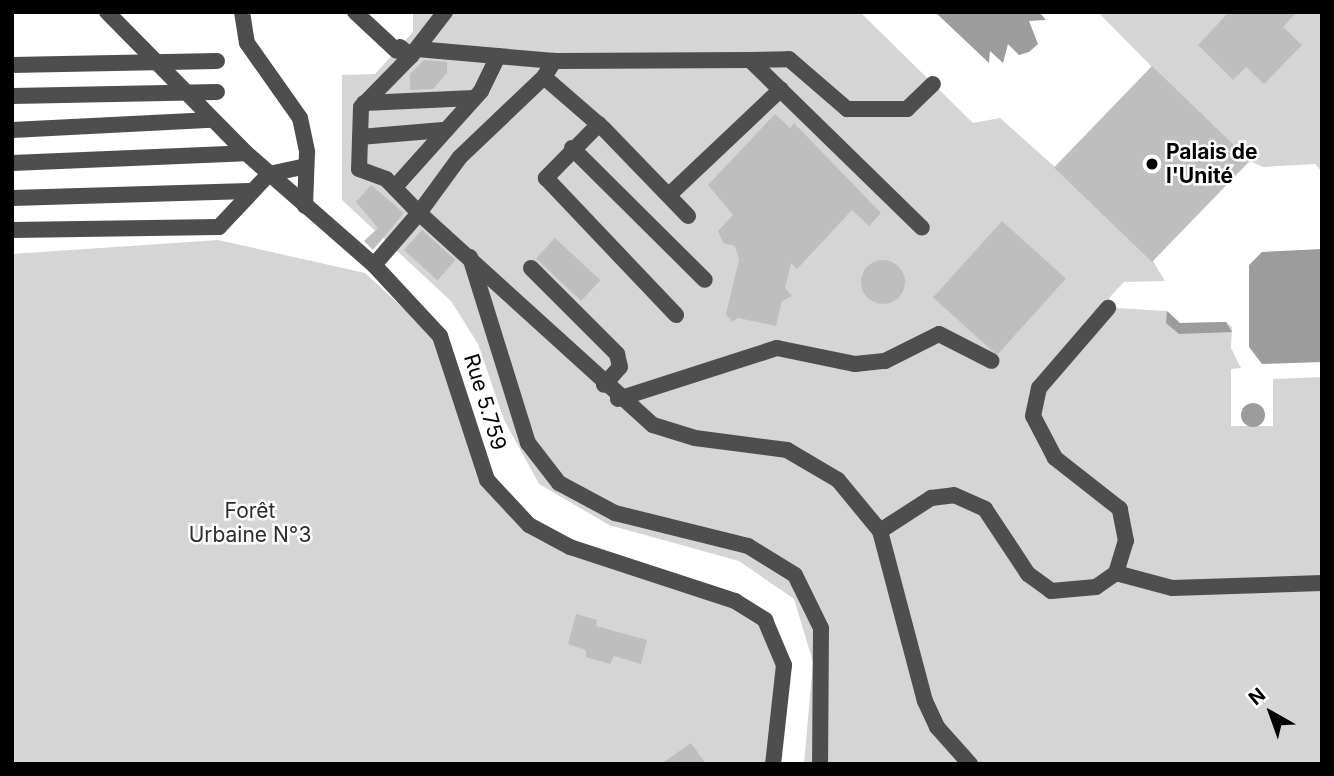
<!DOCTYPE html>
<html>
<head>
<meta charset="utf-8">
<style>
	body { margin:0 }
	#map { position:relative; width:1334px; height:776px; overflow:hidden; background:#fff; font-family:Inter,sans-serif }
	div>[style] { position:absolute }
	[style*='--x'] { left:calc(var(--x)*1px); top:calc(var(--y)*1px); width:calc(var(--w)*1px); rotate:calc(var(--a)*1deg) }
	.green>* { inset:0; background:#d5d5d5 }
	.water>* { inset:0; background:#9c9c9c }
	.round { border-radius:50% }
	.building>* { inset:0; background:#bebebe; transform-origin:0 0 }
	.minor>* { height:16px; margin:-8px; padding:0 8px; transform-origin:8px; border-radius:8px; background:#4e4e4e }
	.dots>* { width:19px; height:19px; translate:-50% -50%; box-sizing:border-box; border:4px solid #fff; border-radius:50% }
	span { translate:-50% -50%; white-space:nowrap; text-align:center; line-height:1.15; -webkit-text-stroke:5px #fff; paint-order:stroke }
	.poi-label { font-size:21px; color:#000; font-weight:700 }
	.left { translate:0 -50%; text-align:left }
	.street-label { font-size:21px; color:#000 }
	.park-label { font-size:21px; color:#2c2c2c }
	.frame { position:absolute; inset:0; border:14px solid #000; pointer-events:none }
	.north { position:absolute; left:1236px; top:678px; width:70px; height:70px; -webkit-text-stroke:5px #fff; paint-order:stroke; rotate:320deg; font-size:19px; font-weight:700; line-height:28px; text-align:center; color:#000 }
	.north::after { content:''; display:block; margin:auto; width:24px; height:32px; background:#000; clip-path:polygon(50% 0,100% 100%,50% 72%,0 100%) }
</style>
</head>
<body>
<div id="map">
	<div class="green">
		<i style="clip-path:polygon(413px 12px,860px 12px,973px 123px,1000px 118px,1055px 167px,1152px 67px,1098px 12px,1322px 12px,1322px 172px,1315px 164px,1263px 167px,1250px 161px,1153px 261px,1165px 281px,1124px 282px,1109px 298px,1116px 308px,1167px 311px,1180px 323px,1226px 322px,1232px 327px,1231px 348px,1241px 368px,1231px 369px,1231px 426px,1273px 426px,1273px 379px,1322px 377px,1322px 764px,804px 764px,813px 662px,794px 599px,739px 561px,609px 525px,539px 484px,504px 420px,478px 344px,451px 301px,342px 200px,342px 75px,375px 74px,413px 32px)"></i>
		<i style="clip-path:polygon(218px 240px,365px 273px,448px 349px,487px 480px,529px 525px,765px 620px,784px 665px,773px 764px,12px 764px,12px 254px)"></i>
	</div>
	<div class="water">
		<i style="clip-path:polygon(935px 12px,1039px 12px,1046px 20px,1029px 21px,1038px 44px,1029px 52px,1019px 55px,1008px 44px,1003px 63px,990px 51px,989px 63px)"></i>
		<i style="clip-path:polygon(1322px 249px,1322px 362px,1262px 364px,1249px 347px,1249px 265px,1262px 252px)"></i>
		<i style="clip-path:polygon(1167px 311px,1180px 323px,1226px 322px,1232px 332px,1179px 334px,1166px 323px)"></i>
		<i class="round" style="left:1241px;top:403px;width:24px;height:24px"></i>
	</div>
	<div class="building">
		<i style="clip-path:polygon(1229px 12px,1297px 12px,1283px 27px,1302px 45px,1264px 84px,1246px 67px,1233px 80px,1198px 45px)"></i>
		<i style="clip-path:polygon(424px 60px,447px 62px,447px 73px,433px 89px,410px 90px,410px 74px)"></i>
		<i style="left:1152px;top:66px;width:136px;height:141px;rotate:44deg"></i>
		<i style="clip-path:polygon(775px 114px,790px 128px,794px 123px,881px 213px,869px 226px,852px 210px,797px 269px,791px 263px,785px 288px,792px 296px,782px 301px,776px 326px,738px 318px,732px 322px,726px 314px,739px 260px,735px 246px,723px 243px,718px 231px,733px 215px,708px 185px)"></i>
		<i style="clip-path:polygon(371px 185px,404px 213px,373px 250px,364px 241px,378px 228px,356px 202px)"></i>
		<i style="left:1002px;top:221px;width:86px;height:103px;rotate:42deg"></i>
		<i style="left:422px;top:230px;width:45px;height:27px;rotate:42deg"></i>
		<i style="left:555px;top:238px;width:62px;height:28px;rotate:43deg"></i>
		<i class="round" style="left:861px;top:260px;width:44px;height:44px"></i>
		<i style="clip-path:polygon(576px 614px,597px 620px,596px 626px,647px 640px,641px 664px,614px 656px,610px 664px,586px 657px,586px 650px,568px 644px)"></i>
		<i style="clip-path:polygon(691px 743px,706px 764px,661px 764px)"></i>
	</div>
	<div class="minor">
		<i style="--x:107;--y:12;--w:198;--a:45.4"></i>
		<i style="--x:246;--y:153;--w:170;--a:41.2"></i>
		<i style="--x:374;--y:265;--w:97;--a:47.1"></i>
		<i style="--x:440;--y:336;--w:151;--a:71.9"></i>
		<i style="--x:487;--y:480;--w:62;--a:47"></i>
		<i style="--x:529;--y:525;--w:47;--a:28.2"></i>
		<i style="--x:570;--y:547;--w:174;--a:18.1"></i>
		<i style="--x:735;--y:601;--w:36;--a:32"></i>
		<i style="--x:765;--y:620;--w:49;--a:67.1"></i>
		<i style="--x:784;--y:665;--w:100;--a:96.3"></i>
		<i style="--x:242;--y:12;--w:31;--a:81"></i>
		<i style="--x:247;--y:43;--w:92;--a:54.8"></i>
		<i style="--x:300;--y:118;--w:35;--a:78"></i>
		<i style="--x:307;--y:152;--w:54;--a:92.1"></i>
		<i style="--x:355;--y:12;--w:57;--a:42.9"></i>
		<i style="--x:400;--y:47;--w:14;--a:39"></i>
		<i style="--x:411;--y:56;--w:56;--a:-52.3"></i>
		<i style="--x:417;--y:49;--w:138;--a:5"></i>
		<i style="--x:554;--y:61;--w:196;--a:-0.3"></i>
		<i style="--x:750;--y:60;--w:240;--a:44.3"></i>
		<i style="--x:411;--y:56;--w:71;--a:134.4"></i>
		<i style="--x:361;--y:107;--w:62;--a:91.8"></i>
		<i style="--x:359;--y:169;--w:29;--a:20"></i>
		<i style="--x:386;--y:179;--w:47;--a:45.9"></i>
		<i style="--x:419;--y:213;--w:69;--a:-53.8"></i>
		<i style="--x:460;--y:157;--w:116;--a:-43.6"></i>
		<i style="--x:544;--y:77;--w:19;--a:-58"></i>
		<i style="--x:750;--y:60;--w:39;--a:-1"></i>
		<i style="--x:789;--y:59;--w:77;--a:40.8"></i>
		<i style="--x:847;--y:109;--w:60;--a:0"></i>
		<i style="--x:907;--y:109;--w:36;--a:-44"></i>
		<i style="--x:12;--y:65;--w:205;--a:-1.1"></i>
		<i style="--x:544;--y:77;--w:79;--a:40.9"></i>
		<i style="--x:604;--y:129;--w:121;--a:46"></i>
		<i style="--x:12;--y:96;--w:205;--a:-1.1"></i>
		<i style="--x:364;--y:103;--w:110;--a:-2.6"></i>
		<i style="--x:599;--y:124;--w:76;--a:134.5"></i>
		<i style="--x:546;--y:178;--w:189;--a:46.5"></i>
		<i style="--x:12;--y:130;--w:200;--a:-2.9"></i>
		<i style="--x:360;--y:137;--w:83;--a:-4.8"></i>
		<i style="--x:572;--y:148;--w:187;--a:44.8"></i>
		<i style="--x:12;--y:163;--w:234;--a:-2.4"></i>
		<i style="--x:395;--y:187;--w:129;--a:-48.1"></i>
		<i style="--x:481;--y:91;--w:39;--a:-64"></i>
		<i style="--x:669;--y:195;--w:154;--a:-43.4"></i>
		<i style="--x:12;--y:198;--w:237;--a:-1.7"></i>
		<i style="--x:12;--y:230;--w:207;--a:-0.8"></i>
		<i style="--x:219;--y:227;--w:73;--a:-46.7"></i>
		<i style="--x:269;--y:174;--w:38;--a:-12"></i>
		<i style="--x:470;--y:257;--w:195;--a:72.7"></i>
		<i style="--x:528;--y:443;--w:51;--a:52.2"></i>
		<i style="--x:559;--y:483;--w:64;--a:28.2"></i>
		<i style="--x:615;--y:513;--w:137;--a:13.9"></i>
		<i style="--x:748;--y:546;--w:55;--a:31.7"></i>
		<i style="--x:795;--y:575;--w:59;--a:63.9"></i>
		<i style="--x:821;--y:628;--w:136;--a:90.4"></i>
		<i style="--x:374;--y:265;--w:69;--a:-49.1"></i>
		<i style="--x:419;--y:213;--w:316;--a:42.2"></i>
		<i style="--x:653;--y:425;--w:44;--a:17.2"></i>
		<i style="--x:695;--y:438;--w:93;--a:7.4"></i>
		<i style="--x:787;--y:450;--w:59;--a:30.5"></i>
		<i style="--x:838;--y:480;--w:66;--a:50.5"></i>
		<i style="--x:880;--y:531;--w:176;--a:75.2"></i>
		<i style="--x:925;--y:701;--w:29;--a:65"></i>
		<i style="--x:937;--y:727;--w:50;--a:48.3"></i>
		<i style="--x:531;--y:268;--w:122;--a:45"></i>
		<i style="--x:617;--y:354;--w:13;--a:77"></i>
		<i style="--x:620;--y:367;--w:24;--a:132"></i>
		<i style="--x:618;--y:399;--w:167;--a:-17.8"></i>
		<i style="--x:777;--y:348;--w:80;--a:11.6"></i>
		<i style="--x:855;--y:364;--w:30;--a:-6"></i>
		<i style="--x:885;--y:361;--w:60;--a:-26.6"></i>
		<i style="--x:939;--y:334;--w:59;--a:27"></i>
		<i style="--x:880;--y:531;--w:61;--a:-32.9"></i>
		<i style="--x:931;--y:498;--w:23;--a:-7"></i>
		<i style="--x:954;--y:495;--w:34;--a:24"></i>
		<i style="--x:985;--y:509;--w:78;--a:56.5"></i>
		<i style="--x:1028;--y:574;--w:29;--a:36"></i>
		<i style="--x:1051;--y:591;--w:45;--a:-5.1"></i>
		<i style="--x:1096;--y:587;--w:24;--a:-35"></i>
		<i style="--x:1116;--y:573;--w:34;--a:-73"></i>
		<i style="--x:1126;--y:541;--w:33;--a:-101"></i>
		<i style="--x:1120;--y:509;--w:83;--a:-141.9"></i>
		<i style="--x:1055;--y:458;--w:47;--a:-117.6"></i>
		<i style="--x:1033;--y:416;--w:29;--a:-78"></i>
		<i style="--x:1039;--y:388;--w:106;--a:-49.2"></i>
		<i style="--x:1116;--y:573;--w:58;--a:15"></i>
		<i style="--x:1172;--y:588;--w:150;--a:-1.9"></i>
	</div>
	<div class="dots">
		<i style="left:1152px;top:164px;background:#000"></i>
	</div>
	<div class="poi-label">
		<span class="left" style="left:1166px;top:164px">Palais de<br>l'Unité</span>
	</div>
	<div class="street-label">
		<span style="left:485px;top:402px;rotate:73deg">Rue 5.759</span>
	</div>
	<div class="park-label">
		<span style="left:250px;top:523px">Forêt<br>Urbaine N°3</span>
	</div>
	<div class="frame"></div>
	<div class="north">N</div>
</div>
</body>
</html>
